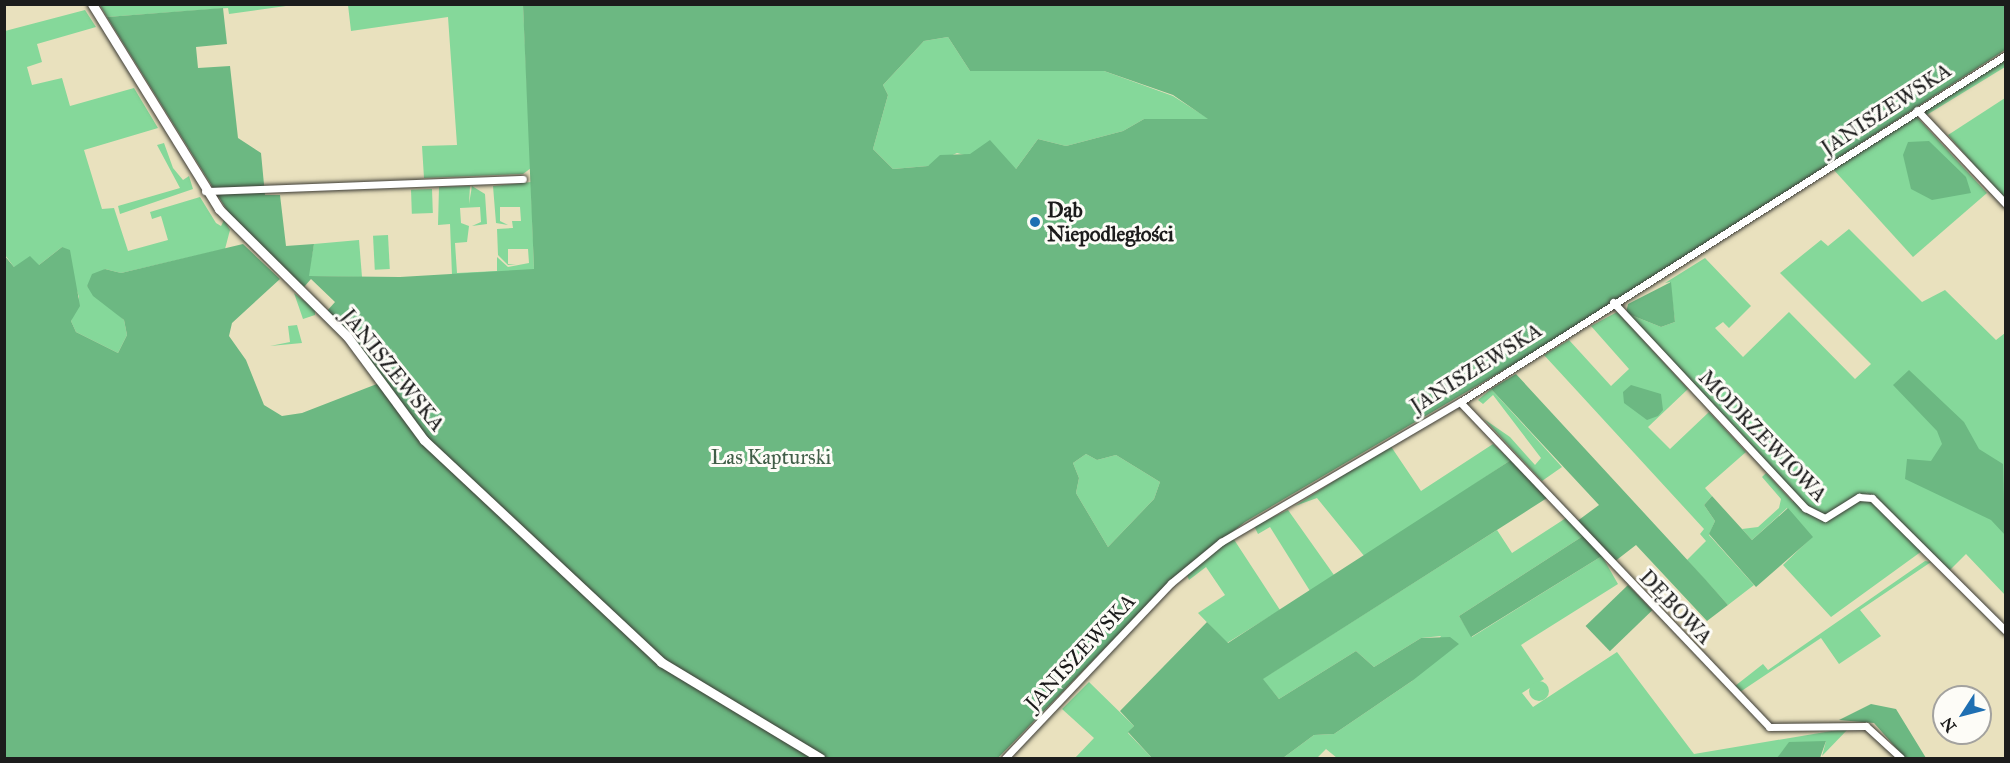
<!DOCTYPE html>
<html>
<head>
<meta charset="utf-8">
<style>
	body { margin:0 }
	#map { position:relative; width:2010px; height:763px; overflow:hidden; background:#e9e1be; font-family:"IM FELL Great Primer",serif }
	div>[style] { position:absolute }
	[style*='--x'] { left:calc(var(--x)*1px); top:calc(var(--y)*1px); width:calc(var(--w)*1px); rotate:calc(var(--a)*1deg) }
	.green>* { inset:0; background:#85d89a; transform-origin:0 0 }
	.round { border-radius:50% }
	.forest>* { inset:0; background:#6cb882; transform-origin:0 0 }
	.roads { filter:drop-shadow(0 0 2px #3b3a34) drop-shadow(0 0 2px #3b3a34) }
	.minor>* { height:7px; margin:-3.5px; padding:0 3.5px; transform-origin:3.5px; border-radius:3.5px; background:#fff }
	.tertiary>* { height:9px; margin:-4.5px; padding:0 4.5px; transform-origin:4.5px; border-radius:4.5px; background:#fff }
	.dots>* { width:16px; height:16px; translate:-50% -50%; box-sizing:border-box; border:3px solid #fdfcf7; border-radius:50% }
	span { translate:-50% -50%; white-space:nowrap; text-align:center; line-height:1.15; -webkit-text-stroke:6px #fdfcf7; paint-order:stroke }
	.street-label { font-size:21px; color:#1c1c1c }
	.poi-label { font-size:21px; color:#1c1c1c; font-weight:700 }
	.left { translate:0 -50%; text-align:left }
	.park-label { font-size:21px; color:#415e48 }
	.frame { position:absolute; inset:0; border:6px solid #1c1c1c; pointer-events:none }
	.north { position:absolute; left:1932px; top:685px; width:60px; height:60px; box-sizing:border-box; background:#fdfcf7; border:2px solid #a3a29f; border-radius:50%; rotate:234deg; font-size:16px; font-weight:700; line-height:24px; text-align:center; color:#1c1c1c }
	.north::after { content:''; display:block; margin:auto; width:21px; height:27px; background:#1f6fb2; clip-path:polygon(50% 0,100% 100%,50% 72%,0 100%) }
</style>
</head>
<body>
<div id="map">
	<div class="green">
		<i style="clip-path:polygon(100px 5px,293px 5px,229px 14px,228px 8px,107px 17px)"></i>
		<i style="clip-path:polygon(348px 5px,523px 5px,531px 168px,523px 174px,424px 178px,422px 146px,457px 145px,448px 17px,351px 31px)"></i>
		<i style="clip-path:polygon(85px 10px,96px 27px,37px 44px,42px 62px,27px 67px,32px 85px,62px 78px,70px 106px,134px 88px,158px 128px,84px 150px,102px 209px,114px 208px,128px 251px,168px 240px,161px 216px,152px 219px,150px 212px,200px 197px,216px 223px,221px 226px,224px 220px,230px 230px,225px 249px,121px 273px,105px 269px,87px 286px,124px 320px,127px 335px,118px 353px,76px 332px,71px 321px,79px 297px,62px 247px,39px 265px,14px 267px,5px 255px,5px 31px)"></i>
		<i style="clip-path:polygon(948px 37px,970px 71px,1104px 71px,1173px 96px,1209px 119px,1144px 119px,1123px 131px,1066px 146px,1038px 139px,1016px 169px,957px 153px,928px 166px,893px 169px,873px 149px,888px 95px,883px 85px,924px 41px)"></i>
		<i style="clip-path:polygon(2005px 57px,2005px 67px,1925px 116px,1924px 109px)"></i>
		<i style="clip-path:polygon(2005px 98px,2005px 200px,1948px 135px)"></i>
		<i style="clip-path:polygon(1915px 115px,1987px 193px,1913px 257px,1833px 169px)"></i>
		<i style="clip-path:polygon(164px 143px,173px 168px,183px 180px,189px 176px,193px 189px,120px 214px,118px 206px,180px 188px,157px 145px)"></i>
		<i style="clip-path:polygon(531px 182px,534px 270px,452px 275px,450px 224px,438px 225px,439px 187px,470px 186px,469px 204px,472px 186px,485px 194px,487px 224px,472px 226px,481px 222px,480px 207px,460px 208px,461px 223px,469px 226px,467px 242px,455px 243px,457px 273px,497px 271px,497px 257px,508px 267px,529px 263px,528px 249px,508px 249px,508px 264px,516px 265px,508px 265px,498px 255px,497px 229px,513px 228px,512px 221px,521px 221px,520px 207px,500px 207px,500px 221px,508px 225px,496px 223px,493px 186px)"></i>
		<i style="left:432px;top:189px;width:24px;height:21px;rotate:88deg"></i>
		<i style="clip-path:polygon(1849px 229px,1922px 302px,1945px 290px,1996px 340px,2005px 333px,2005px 595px,1966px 554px,1950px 570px,1865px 491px,1922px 551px,1831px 617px,1783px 565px,1812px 537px,1787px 508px,1752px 540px,1742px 529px,1758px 527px,1779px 508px,1781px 499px,1762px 477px,1766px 473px,1793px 502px,1793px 491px,1626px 313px,1661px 327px,1675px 322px,1670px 282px,1665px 283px,1705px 258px,1751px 306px,1729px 328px,1723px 322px,1715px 328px,1743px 357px,1789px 312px,1855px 379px,1871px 364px,1780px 273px,1821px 240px,1828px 246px)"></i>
		<i style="left:388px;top:235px;width:34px;height:15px;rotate:87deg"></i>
		<i style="clip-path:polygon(359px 240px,362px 277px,308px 276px,314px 244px)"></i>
		<i style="clip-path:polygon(294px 293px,315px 309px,315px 315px,303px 319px)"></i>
		<i style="clip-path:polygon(1617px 312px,1688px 389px,1648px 427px,1670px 449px,1709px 412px,1746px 452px,1705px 488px,1712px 496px,1704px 505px,1715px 521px,1709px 535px,1754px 585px,1728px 605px,1687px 560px,1706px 541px,1700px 534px,1704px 529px,1544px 355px,1569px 340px,1611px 386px,1629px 369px,1591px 326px)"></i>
		<i style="clip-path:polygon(297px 325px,302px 343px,270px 346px,290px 342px,288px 326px)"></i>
		<i style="clip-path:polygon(1491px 389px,1562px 467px,1542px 481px,1484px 419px,1510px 437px,1535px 465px,1541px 458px,1493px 395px,1483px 404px,1478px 400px)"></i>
		<i style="clip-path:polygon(1493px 444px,1511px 460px,1365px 557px,1317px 498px,1295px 506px,1390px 445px,1421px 491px)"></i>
		<i style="clip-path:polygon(1086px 454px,1097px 460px,1116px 455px,1160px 482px,1154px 499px,1108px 547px,1076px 493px,1079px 478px,1073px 463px)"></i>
		<i style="clip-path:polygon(1288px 510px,1334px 575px,1310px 591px,1270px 527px,1258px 534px,1254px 526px)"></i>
		<i style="clip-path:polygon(1566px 518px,1583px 536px,1459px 616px,1472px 637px,1602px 556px,1618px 584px,1521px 645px,1544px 679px,1522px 693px,1533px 707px,1617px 652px,1694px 754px,1849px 728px,1822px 756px,1826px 741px,1777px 758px,1337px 758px,1326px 749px,1317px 758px,1283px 758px,1314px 735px,1334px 734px,1412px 681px,1441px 636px,1421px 638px,1374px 667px,1356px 651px,1279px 699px,1262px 679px,1497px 530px,1512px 553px)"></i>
		<i style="clip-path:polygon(1233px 538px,1280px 610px,1227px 643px,1198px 613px,1225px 595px,1206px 567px,1189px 580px,1186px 573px)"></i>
		<i style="clip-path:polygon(1925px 561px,1931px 562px,1860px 610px,1881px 636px,1839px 664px,1821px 638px,1740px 692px,1735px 686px,1763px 664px,1768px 670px)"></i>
		<i class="round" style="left:1529px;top:681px;width:20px;height:20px"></i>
		<i style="clip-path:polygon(1089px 682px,1134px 726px,1128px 733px,1152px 758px,1075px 758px,1094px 738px,1062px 709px)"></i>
	</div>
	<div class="forest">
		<i style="clip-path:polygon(evenodd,523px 5px,2005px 5px,2005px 50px,1572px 330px,1245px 522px,1172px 579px,998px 758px,5px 758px,4px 255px,14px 267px,30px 256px,39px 265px,62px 247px,70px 250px,80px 306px,71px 321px,76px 332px,118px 353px,127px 335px,124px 320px,93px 296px,87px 286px,92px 274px,105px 269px,121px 273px,243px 244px,280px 279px,232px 323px,229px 336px,246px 360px,264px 405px,282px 416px,302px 413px,382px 382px,327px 311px,335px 302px,311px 279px,304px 287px,230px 215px,107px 17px,223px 8px,227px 44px,196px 47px,198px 68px,230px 66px,238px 138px,261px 153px,265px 195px,280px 195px,286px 246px,314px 244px,309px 276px,400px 277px,534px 269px,523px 5px,948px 37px,970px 71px,1104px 71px,1173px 95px,1208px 119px,1144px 119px,1123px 131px,1066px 146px,1038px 139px,1016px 169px,990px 140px,970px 154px,940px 155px,928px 166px,893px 169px,873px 149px,888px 95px,883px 85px,924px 41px,948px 37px,523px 5px,1086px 454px,1097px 460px,1116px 455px,1160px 482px,1154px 499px,1108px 547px,1076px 493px,1079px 478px,1073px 463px,1086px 454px)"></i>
		<i style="clip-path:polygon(1929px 141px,1966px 177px,1971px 193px,1932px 200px,1911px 189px,1903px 155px,1908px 142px)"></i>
		<i style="clip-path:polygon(1671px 282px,1675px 322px,1661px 327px,1626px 313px,1628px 304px)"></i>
		<i style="clip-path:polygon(1909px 370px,1964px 422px,1979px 449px,2003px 464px,2005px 535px,1991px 520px,1905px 479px,1907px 459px,1931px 461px,1942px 444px,1937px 431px,1893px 385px)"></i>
		<i style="clip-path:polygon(1516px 374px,1704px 578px,1728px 605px,1707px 621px,1636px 545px,1614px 562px,1576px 522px,1599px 505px,1491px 389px)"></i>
		<i style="clip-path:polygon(1631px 385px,1661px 394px,1663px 410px,1658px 416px,1647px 420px,1624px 403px,1623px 392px)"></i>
		<i style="clip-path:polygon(1511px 460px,1547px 498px,1263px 679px,1279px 699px,1356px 651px,1374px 667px,1421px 638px,1450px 637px,1459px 644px,1412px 681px,1334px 734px,1314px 735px,1283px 758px,1152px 758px,1128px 732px,1134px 726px,1120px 711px,1207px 622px,1228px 643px)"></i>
		<i style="clip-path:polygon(1712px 496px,1752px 540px,1788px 508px,1813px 537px,1756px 587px,1709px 534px,1715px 521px,1704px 505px)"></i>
		<i style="clip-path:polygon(1583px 536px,1602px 556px,1471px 637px,1459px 616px)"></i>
		<i style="left:1628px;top:585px;width:35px;height:59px;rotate:46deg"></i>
		<i style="clip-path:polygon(1871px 704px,1896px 709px,1926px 758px,1905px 758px,1874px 723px,1839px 720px)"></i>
		<i style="clip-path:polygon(1826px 741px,1820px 758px,1777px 758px,1789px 742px)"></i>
	</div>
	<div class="roads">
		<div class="minor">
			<i style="--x:1917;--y:110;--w:129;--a:46.6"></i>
			<i style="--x:205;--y:191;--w:318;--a:-2.2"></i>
			<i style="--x:1613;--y:302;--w:282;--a:47"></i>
			<i style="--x:1805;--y:508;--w:22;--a:27"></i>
			<i style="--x:1825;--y:518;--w:40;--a:-32"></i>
			<i style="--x:1859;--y:497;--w:13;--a:4"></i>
			<i style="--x:1872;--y:498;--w:189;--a:44.8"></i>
			<i style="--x:1460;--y:402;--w:448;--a:46.4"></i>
			<i style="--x:1769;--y:727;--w:97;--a:-0.6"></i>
			<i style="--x:1866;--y:726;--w:47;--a:42.4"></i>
			<i style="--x:1005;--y:758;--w:241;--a:-46.5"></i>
			<i style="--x:1171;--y:583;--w:65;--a:-39.4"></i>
			<i style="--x:1221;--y:542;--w:277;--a:-30.4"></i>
			<i style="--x:1460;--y:402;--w:647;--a:-32.44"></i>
		</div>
		<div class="tertiary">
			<i style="--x:92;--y:4;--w:241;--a:58.2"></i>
			<i style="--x:219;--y:209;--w:180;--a:44.8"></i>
			<i style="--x:347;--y:336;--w:129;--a:53.5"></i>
			<i style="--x:424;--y:440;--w:325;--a:43.1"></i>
			<i style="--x:661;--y:662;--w:186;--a:31.1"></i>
		</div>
	</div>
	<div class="dots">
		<i style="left:1035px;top:222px;background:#1f6fb2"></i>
	</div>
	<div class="street-label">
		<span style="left:1886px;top:109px;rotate:-33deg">JANISZEWSKA</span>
		<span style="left:1476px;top:368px;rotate:-32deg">JANISZEWSKA</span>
		<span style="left:393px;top:370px;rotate:51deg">JANISZEWSKA</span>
		<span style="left:1763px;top:436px;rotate:46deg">MODRZEWIOWA</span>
		<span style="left:1676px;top:607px;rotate:46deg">DĘBOWA</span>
		<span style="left:1080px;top:652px;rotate:-47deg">JANISZEWSKA</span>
	</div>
	<div class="poi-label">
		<span class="left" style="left:1047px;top:222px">Dąb<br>Niepodległości</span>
	</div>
	<div class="park-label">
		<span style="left:771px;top:457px">Las Kapturski</span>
	</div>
	<div class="frame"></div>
	<div class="north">N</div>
</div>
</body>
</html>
